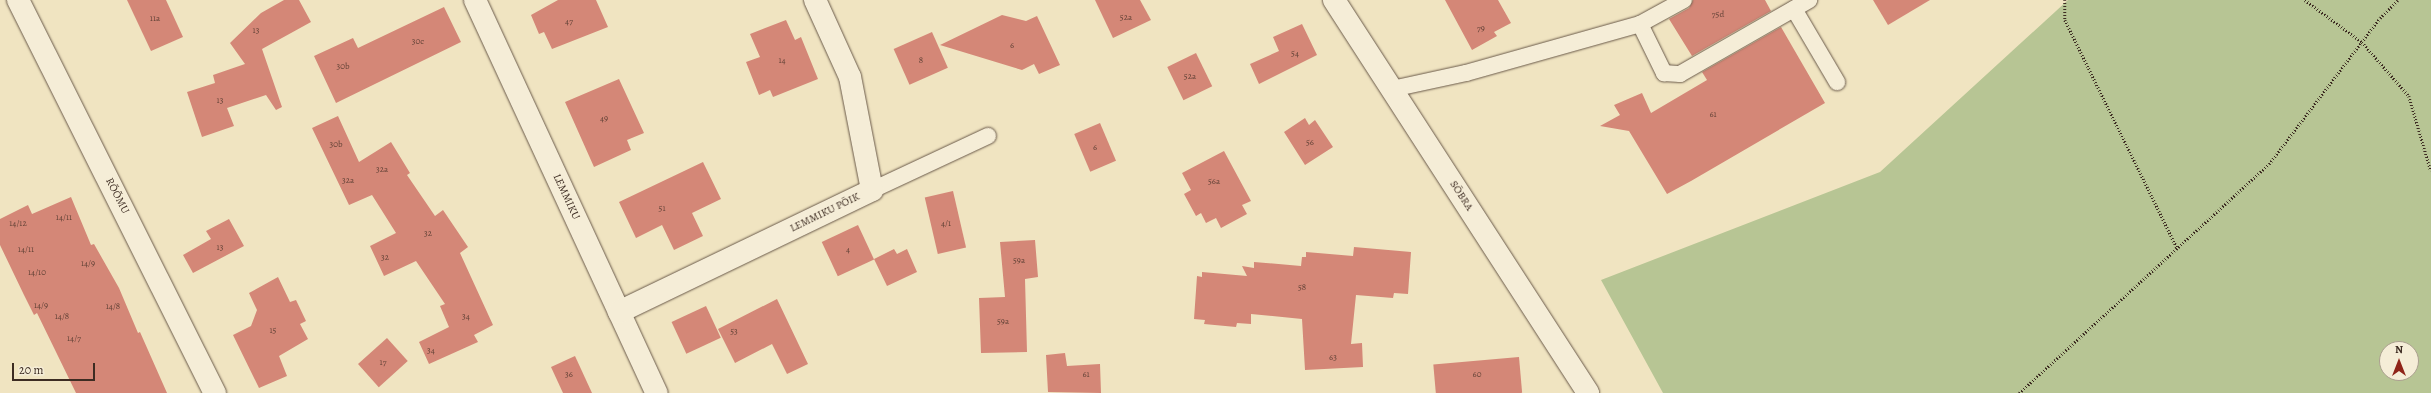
<!DOCTYPE html>
<html>
<head>
<meta charset="utf-8">
<style>
	body { margin:0 }
	#map { position:relative; width:2431px; height:393px; overflow:hidden; background:#f0e4c1; font-family:Alegreya,serif }
	div>[style] { position:absolute }
	[style*='--x'] { left:calc(var(--x)*1px); top:calc(var(--y)*1px); width:calc(var(--w)*1px); rotate:calc(var(--a)*1deg) }
	.green>* { inset:0; background:#b7c594 }
	.building>* { inset:0; background:#d48777; transform-origin:0 0 }
	.path>* { height:2.5px; margin-top:-1.25px; transform-origin:0; background:repeating-linear-gradient(90deg,#3d2c22 0 1px,transparent 0 3px) }
	.roads { filter:drop-shadow(0 0 1px #6a5a4a) drop-shadow(0 0 1px #6a5a4a) }
	.service>* { height:16px; margin:-8px; padding:0 8px; transform-origin:8px; border-radius:8px; background:#f5edd7 }
	.minor>* { height:22px; margin:-11px; padding:0 11px; transform-origin:11px; border-radius:11px; background:#f5edd7 }
	span { translate:-50% -50%; white-space:nowrap; text-align:center; line-height:1.15; -webkit-text-stroke:3.5px #f5edd7; paint-order:stroke }
	.number-label { font-size:9px; color:#634337 }
	.number-label span { -webkit-text-stroke-width:0 }
	.street-label { font-size:11px; color:#3d2c22 }
	.north { position:absolute; left:2379px; top:341px; width:40px; height:40px; box-sizing:border-box; background:#f5edd7; border:1px solid #aba08f; border-radius:50%; rotate:0deg; font-size:11px; font-weight:700; line-height:16px; text-align:center; color:#3d2c22 }
	.north::after { content:''; display:block; margin:auto; width:14px; height:18px; background:#8f2418; clip-path:polygon(50% 0,100% 100%,50% 72%,0 100%) }
	.scale { position:absolute; left:12px; top:363px; width:83px; height:18px; box-sizing:border-box; border:2px solid #3d2c22; border-top:0; padding-left:5px; font-size:12px; line-height:14px; white-space:nowrap; color:#3d2c22; -webkit-text-stroke:3px #f5edd7; paint-order:stroke }
</style>
</head>
<body>
<div id="map">
	<div class="green">
		<i style="clip-path:polygon(evenodd,2068px 0,2431px 0,2431px 393px,1663px 393px,1601px 280px,1880px 172px,2068px 0,2387px 349px,2411px 349px,2411px 373px,2387px 373px,2387px 349px)"></i>
	</div>
	<div class="building">
		<i style="clip-path:polygon(127px 0,166px 0,183px 37px,151px 51px)"></i>
		<i style="clip-path:polygon(284px 0,299px 0,311px 22px,262px 49px,282px 107px,276px 110px,266px 95px,227px 108px,234px 126px,202px 137px,187px 92px,215px 83px,213px 75px,245px 64px,230px 43px,261px 13px)"></i>
		<i style="clip-path:polygon(558px 0,596px 0,608px 27px,552px 49px,544px 32px,539px 34px,531px 15px)"></i>
		<i style="clip-path:polygon(1095px 0,1140px 0,1151px 20px,1113px 38px)"></i>
		<i style="clip-path:polygon(1445px 0,1498px 0,1511px 23px,1494px 32px,1497px 36px,1472px 50px)"></i>
		<i style="clip-path:polygon(1693px 0,1765px 0,1771px 11px,1692px 56px,1669px 19px,1689px 8px)"></i>
		<i style="clip-path:polygon(1873px 0,1930px 0,1888px 25px)"></i>
		<i style="clip-path:polygon(444px 7px,461px 42px,336px 103px,314px 56px,353px 38px,358px 48px)"></i>
		<i style="clip-path:polygon(1002px 15px,1026px 21px,1037px 16px,1060px 65px,1039px 74px,1034px 64px,1022px 70px,940px 45px)"></i>
		<i style="clip-path:polygon(786px 20px,795px 40px,801px 37px,818px 79px,773px 97px,770px 90px,759px 95px,746px 62px,760px 57px,750px 34px)"></i>
		<i style="clip-path:polygon(1302px 24px,1317px 55px,1259px 84px,1250px 64px,1279px 51px,1273px 37px)"></i>
		<i style="clip-path:polygon(1781px 27px,1825px 103px,1691px 181px,1667px 194px,1629px 131px,1600px 126px,1620px 115px,1614px 105px,1642px 93px,1651px 113px,1707px 80px,1702px 72px)"></i>
		<i style="left:932px;top:32px;width:39px;height:42px;rotate:66deg"></i>
		<i style="left:1196px;top:53px;width:37px;height:32px;rotate:64deg"></i>
		<i style="clip-path:polygon(619px 79px,644px 133px,627px 140px,631px 150px,594px 167px,565px 102px)"></i>
		<i style="clip-path:polygon(338px 116px,359px 162px,391px 142px,410px 173px,407px 175px,435px 216px,443px 210px,468px 247px,460px 253px,493px 325px,474px 335px,478px 342px,429px 364px,419px 342px,449px 327px,440px 306px,445px 304px,416px 261px,384px 276px,370px 246px,396px 233px,372px 195px,349px 205px,312px 128px)"></i>
		<i style="clip-path:polygon(1305px 118px,1309px 125px,1315px 120px,1333px 147px,1305px 165px,1284px 132px)"></i>
		<i style="left:1100px;top:123px;width:41px;height:28px;rotate:67deg"></i>
		<i style="clip-path:polygon(1224px 151px,1251px 201px,1242px 205px,1247px 214px,1221px 228px,1216px 218px,1206px 223px,1201px 213px,1196px 216px,1184px 194px,1191px 190px,1182px 173px)"></i>
		<i style="clip-path:polygon(703px 162px,721px 199px,692px 213px,703px 236px,674px 250px,662px 225px,636px 238px,619px 202px)"></i>
		<i style="left:953px;top:191px;width:58px;height:29px;rotate:77deg"></i>
		<i style="clip-path:polygon(71px 197px,91px 245px,94px 244px,119px 288px,138px 333px,140px 332px,167px 393px,76px 393px,37px 313px,34px 315px,24px 295px,0 245px,0 219px,28px 205px,32px 214px)"></i>
		<i style="clip-path:polygon(229px 219px,244px 246px,193px 273px,183px 255px,211px 239px,206px 231px)"></i>
		<i style="left:858px;top:225px;width:38px;height:40px;rotate:65deg"></i>
		<i style="clip-path:polygon(1035px 240px,1038px 277px,1025px 279px,1027px 352px,981px 353px,979px 298px,1005px 297px,1000px 242px)"></i>
		<i style="clip-path:polygon(1354px 247px,1411px 252px,1408px 294px,1394px 293px,1393px 298px,1356px 295px,1351px 344px,1362px 343px,1363px 367px,1305px 370px,1302px 319px,1251px 314px,1251px 324px,1237px 323px,1236px 327px,1204px 324px,1205px 320px,1194px 319px,1197px 276px,1202px 277px,1202px 272px,1247px 276px,1242px 266px,1254px 268px,1254px 262px,1301px 266px,1302px 257px,1306px 257px,1306px 252px,1353px 256px)"></i>
		<i style="clip-path:polygon(894px 249px,897px 254px,907px 249px,917px 272px,887px 286px,874px 259px)"></i>
		<i style="clip-path:polygon(278px 277px,290px 302px,296px 300px,306px 321px,300px 324px,308px 339px,279px 356px,287px 376px,259px 388px,233px 335px,251px 326px,257px 310px,249px 293px)"></i>
		<i style="clip-path:polygon(777px 299px,808px 364px,787px 374px,772px 344px,735px 363px,718px 329px)"></i>
		<i style="left:706px;top:306px;width:35px;height:38px;rotate:65deg"></i>
		<i style="left:387px;top:338px;width:31px;height:39px;rotate:48deg"></i>
		<i style="clip-path:polygon(1065px 353px,1067px 366px,1100px 364px,1101px 393px,1048px 392px,1046px 355px)"></i>
		<i style="clip-path:polygon(575px 356px,592px 393px,563px 393px,551px 367px)"></i>
		<i style="left:1519px;top:357px;width:36px;height:86px;rotate:85deg"></i>
	</div>
	<div class="path">
		<i style="--x:2065;--y:0;--w:20;--a:90"></i>
		<i style="--x:2065;--y:20;--w:254;--a:63.8"></i>
		<i style="--x:2305;--y:0;--w:71;--a:36.4"></i>
		<i style="--x:2362;--y:42;--w:72;--a:49"></i>
		<i style="--x:2409;--y:96;--w:78;--a:73.7"></i>
		<i style="--x:2019;--y:393;--w:339;--a:-42.5"></i>
		<i style="--x:2269;--y:164;--w:183;--a:-52.8"></i>
		<i style="--x:2380;--y:18;--w:25;--a:-45"></i>
	</div>
	<div class="roads">
		<div class="service">
			<i style="--x:1794;--y:9;--w:85;--a:59.5"></i>
			<i style="--x:1640;--y:24;--w:55;--a:63.9"></i>
			<i style="--x:1664;--y:73;--w:16;--a:4"></i>
			<i style="--x:1680;--y:74;--w:149;--a:-29.8"></i>
			<i style="--x:1392;--y:89;--w:76;--a:-12.2"></i>
			<i style="--x:1466;--y:73;--w:181;--a:-15.7"></i>
			<i style="--x:1640;--y:24;--w:50;--a:-28.6"></i>
			<i style="--x:872;--y:190;--w:128;--a:-25"></i>
		</div>
		<div class="minor">
			<i style="--x:18;--y:0;--w:440;--a:63.4"></i>
			<i style="--x:475;--y:0;--w:433;--a:65.2"></i>
			<i style="--x:1334;--y:0;--w:468;--a:57.1"></i>
			<i style="--x:619;--y:312;--w:281;--a:-25.7"></i>
			<i style="--x:872;--y:190;--w:115;--a:-101"></i>
			<i style="--x:850;--y:77;--w:85;--a:-114.4"></i>
		</div>
	</div>
	<div class="number-label">
		<span style="left:1718px;top:14px">75d</span>
		<span style="left:1126px;top:17px">52a</span>
		<span style="left:155px;top:18px">11a</span>
		<span style="left:569px;top:21px">47</span>
		<span style="left:1481px;top:28px">79</span>
		<span style="left:256px;top:30px">13</span>
		<span style="left:418px;top:41px">30c</span>
		<span style="left:1012px;top:45px">6</span>
		<span style="left:1295px;top:53px">54</span>
		<span style="left:782px;top:60px">14</span>
		<span style="left:921px;top:60px">8</span>
		<span style="left:343px;top:66px">30b</span>
		<span style="left:1190px;top:76px">52a</span>
		<span style="left:220px;top:100px">13</span>
		<span style="left:1713px;top:114px">61</span>
		<span style="left:604px;top:118px">49</span>
		<span style="left:1310px;top:142px">56</span>
		<span style="left:336px;top:144px">30b</span>
		<span style="left:1095px;top:147px">6</span>
		<span style="left:382px;top:169px">32a</span>
		<span style="left:348px;top:180px">32a</span>
		<span style="left:1214px;top:181px">56a</span>
		<span style="left:662px;top:208px">51</span>
		<span style="left:64px;top:217px">14/11</span>
		<span style="left:18px;top:223px">14/12</span>
		<span style="left:946px;top:223px">4/1</span>
		<span style="left:428px;top:233px">32</span>
		<span style="left:220px;top:247px">13</span>
		<span style="left:26px;top:249px">14/11</span>
		<span style="left:848px;top:249px">4</span>
		<span style="left:385px;top:257px">32</span>
		<span style="left:1019px;top:260px">59a</span>
		<span style="left:88px;top:263px">14/9</span>
		<span style="left:37px;top:272px">14/10</span>
		<span style="left:1302px;top:287px">58</span>
		<span style="left:41px;top:305px">14/9</span>
		<span style="left:113px;top:306px">14/8</span>
		<span style="left:62px;top:316px">14/8</span>
		<span style="left:466px;top:316px">34</span>
		<span style="left:1003px;top:321px">59a</span>
		<span style="left:273px;top:330px">15</span>
		<span style="left:734px;top:331px">53</span>
		<span style="left:74px;top:338px">14/7</span>
		<span style="left:431px;top:350px">34</span>
		<span style="left:1333px;top:357px">63</span>
		<span style="left:383px;top:362px">17</span>
		<span style="left:569px;top:374px">36</span>
		<span style="left:1086px;top:374px">61</span>
		<span style="left:1477px;top:374px">60</span>
	</div>
	<div class="street-label">
		<span style="left:117px;top:196px;rotate:63deg">RÕÕMU</span>
		<span style="left:1461px;top:196px;rotate:57deg">SÕBRA</span>
		<span style="left:566px;top:197px;rotate:65deg">LEMMIKU</span>
		<span style="left:825px;top:213px;rotate:-26deg">LEMMIKU PÕIK</span>
	</div>
	<div class="north">N</div>
	<div class="scale">20 m</div>
</div>
</body>
</html>
